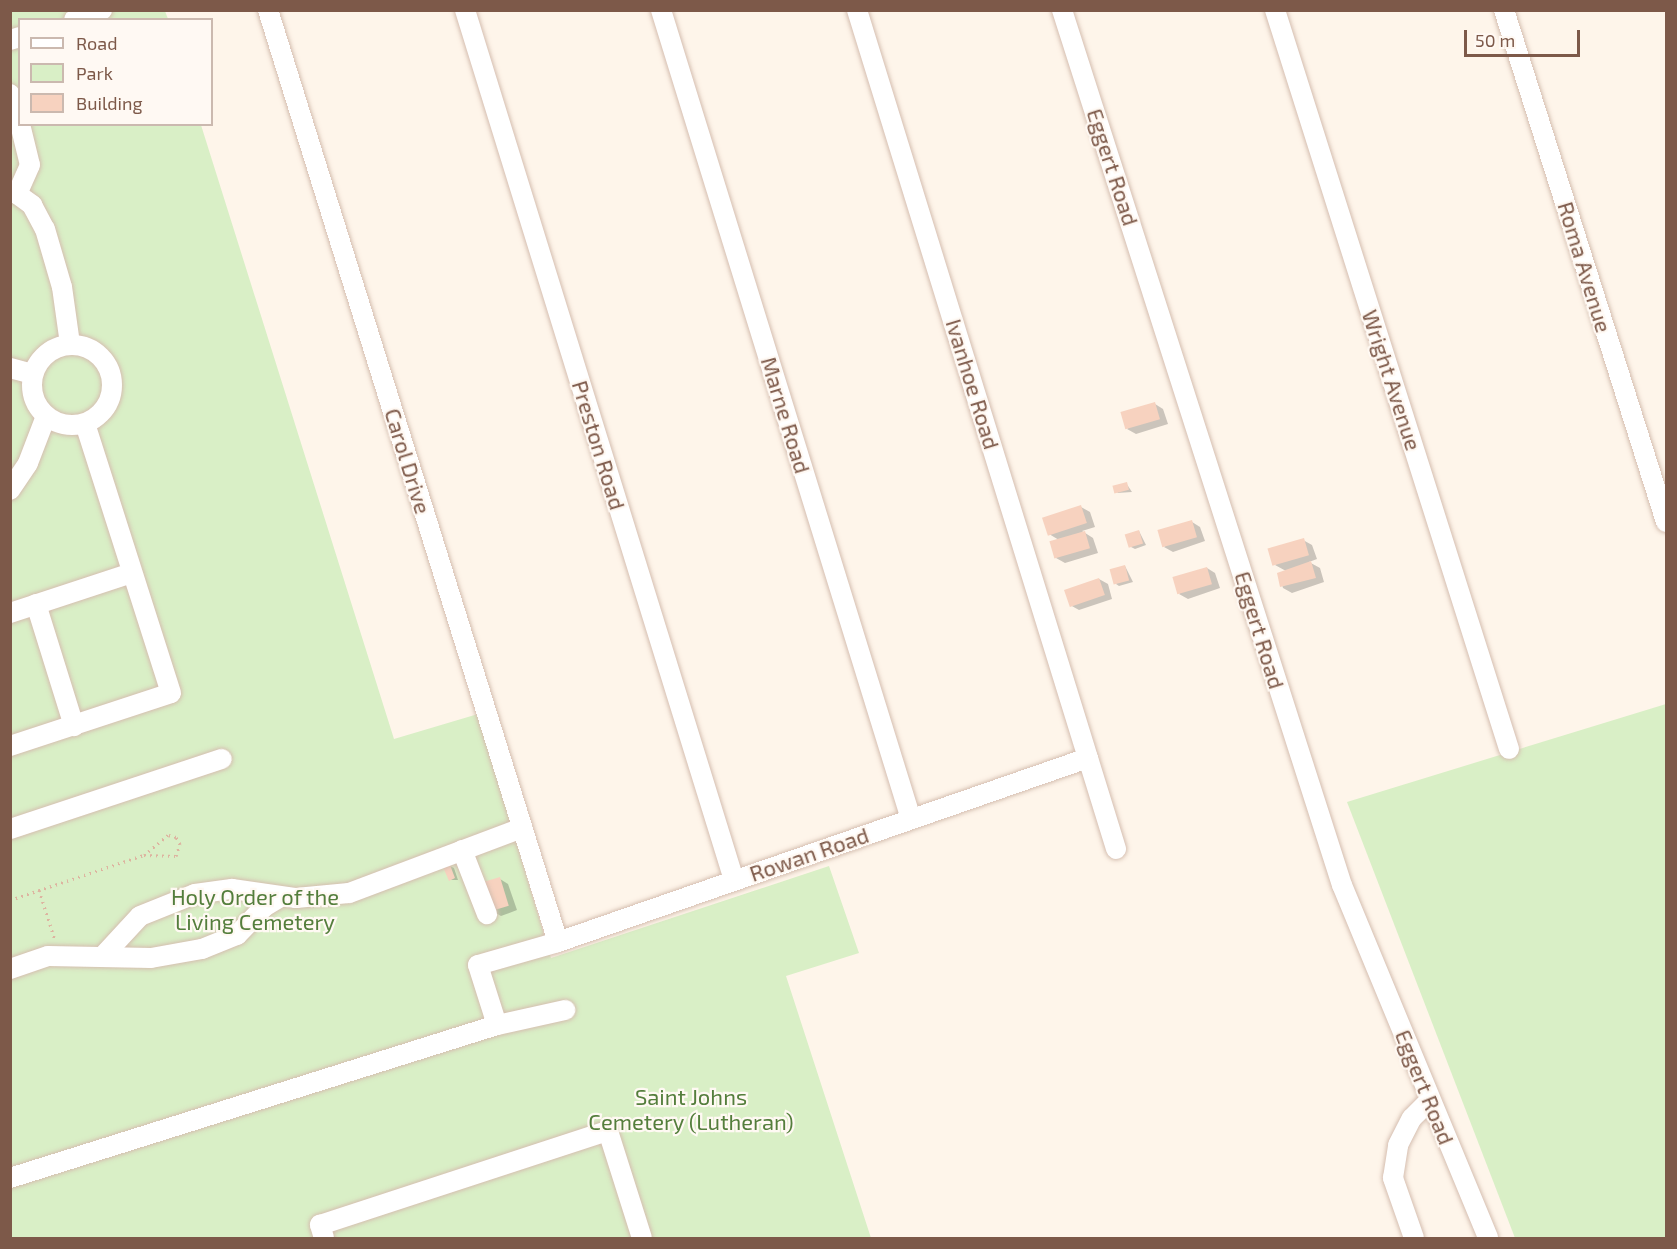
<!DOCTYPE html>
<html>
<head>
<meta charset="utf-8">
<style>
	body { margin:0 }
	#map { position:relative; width:1677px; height:1249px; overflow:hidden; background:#fef5ea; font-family:"Exo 2",sans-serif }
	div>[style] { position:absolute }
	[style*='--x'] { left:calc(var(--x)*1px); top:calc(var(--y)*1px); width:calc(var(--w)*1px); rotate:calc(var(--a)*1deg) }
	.green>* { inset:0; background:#d9efc6 }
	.shadow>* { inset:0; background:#0003 }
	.building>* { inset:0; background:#f7d2bf; transform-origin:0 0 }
	.path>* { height:3px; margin-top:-1.5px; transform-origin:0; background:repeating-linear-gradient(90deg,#ddb4a0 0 1.5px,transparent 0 6px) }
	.roads { filter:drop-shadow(0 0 2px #d5beb0) drop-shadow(0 0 2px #d5beb0) }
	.minor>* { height:20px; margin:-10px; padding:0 10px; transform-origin:10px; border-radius:10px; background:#fff }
	.minor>.ring { margin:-10px; padding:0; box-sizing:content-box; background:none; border:20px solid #fff; border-radius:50% }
	span { translate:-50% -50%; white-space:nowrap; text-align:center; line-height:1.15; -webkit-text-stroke:4.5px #fff9f3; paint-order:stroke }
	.street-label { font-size:22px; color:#7d5949 }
	.park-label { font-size:22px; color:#547e3c }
	.frame { position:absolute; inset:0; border:12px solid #7d5949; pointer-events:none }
	.legend { position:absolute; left:18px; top:18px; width:195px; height:108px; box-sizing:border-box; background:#fff9f3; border:2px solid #cbb9af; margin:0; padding:8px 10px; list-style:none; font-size:18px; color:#7d5949 }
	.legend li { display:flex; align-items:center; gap:12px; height:30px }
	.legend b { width:30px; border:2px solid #cbb9af }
	.scale { position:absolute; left:1464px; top:30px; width:116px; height:27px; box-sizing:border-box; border:3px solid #7d5949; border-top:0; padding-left:8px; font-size:18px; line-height:21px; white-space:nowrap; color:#7d5949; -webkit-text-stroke:4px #fff9f3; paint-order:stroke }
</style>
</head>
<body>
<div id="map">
	<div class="green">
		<i style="clip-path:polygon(10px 11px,165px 11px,168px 19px,20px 20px,20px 124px,201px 125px,394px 739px,478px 714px,551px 958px,829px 866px,859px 953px,786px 976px,871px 1238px,11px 1238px)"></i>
		<i style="clip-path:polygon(1666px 704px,1666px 1238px,1515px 1238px,1347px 802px)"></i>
	</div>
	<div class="shadow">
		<i style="clip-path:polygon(1155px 404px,1163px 409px,1168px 424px,1136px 434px,1127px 429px)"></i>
		<i style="clip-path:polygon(1126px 483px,1132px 492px,1117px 493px)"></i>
		<i style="clip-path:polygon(1081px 507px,1090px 512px,1095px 527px,1082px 531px,1093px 538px,1098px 553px,1065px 563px,1056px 558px,1059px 540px,1049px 534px)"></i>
		<i style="clip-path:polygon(1192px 522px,1200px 527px,1205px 541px,1173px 552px,1164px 547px)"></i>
		<i style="clip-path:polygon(1139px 531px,1146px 545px,1135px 549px,1131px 547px)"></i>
		<i style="clip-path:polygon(1303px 540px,1312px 545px,1317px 559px,1309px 562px,1320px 568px,1324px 582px,1292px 593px,1283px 588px,1279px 574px,1286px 571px,1275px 565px)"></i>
		<i style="clip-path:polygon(1125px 566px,1133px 582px,1119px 586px,1116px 584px)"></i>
		<i style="clip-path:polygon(1207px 568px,1215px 573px,1220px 588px,1188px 599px,1179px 594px)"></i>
		<i style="clip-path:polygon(1099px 579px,1108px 584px,1112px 599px,1079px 610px,1070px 605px)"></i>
		<i style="clip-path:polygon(450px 866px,454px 868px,458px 880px,450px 880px)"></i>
		<i style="clip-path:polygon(500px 879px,508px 884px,517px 910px,501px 916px,492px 911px)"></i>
	</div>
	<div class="building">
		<i style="left:1155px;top:402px;width:18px;height:36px;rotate:74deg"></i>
		<i style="left:1127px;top:482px;width:8px;height:15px;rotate:76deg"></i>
		<i style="left:1081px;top:505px;width:19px;height:41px;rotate:72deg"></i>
		<i style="left:1192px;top:520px;width:18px;height:36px;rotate:74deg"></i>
		<i style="left:1139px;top:530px;width:14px;height:15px;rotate:73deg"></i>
		<i style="left:1085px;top:531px;width:18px;height:37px;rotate:74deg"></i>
		<i style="left:1304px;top:538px;width:18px;height:38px;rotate:74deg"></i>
		<i style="clip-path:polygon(1311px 561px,1316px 578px,1280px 587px,1277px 573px)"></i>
		<i style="left:1125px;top:565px;width:16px;height:16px;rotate:75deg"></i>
		<i style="left:1207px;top:567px;width:18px;height:36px;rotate:74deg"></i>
		<i style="left:1099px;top:578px;width:18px;height:37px;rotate:71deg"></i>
		<i style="clip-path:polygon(450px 865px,455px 878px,449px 881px,443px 867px)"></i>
		<i style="left:500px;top:877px;width:30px;height:20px;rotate:73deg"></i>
	</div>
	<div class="path">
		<i style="--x:39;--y:890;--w:52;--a:72.3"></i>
		<i style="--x:10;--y:900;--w:141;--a:-18.6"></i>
		<i style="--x:144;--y:855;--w:32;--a:2"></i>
		<i style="--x:176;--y:856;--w:13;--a:-72"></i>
		<i style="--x:180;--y:844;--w:8;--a:-120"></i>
		<i style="--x:176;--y:837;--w:8;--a:-166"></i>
		<i style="--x:168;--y:835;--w:31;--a:140"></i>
	</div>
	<div class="roads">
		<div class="minor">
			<i style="--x:268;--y:10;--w:976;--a:72.72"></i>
			<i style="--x:558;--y:942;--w:561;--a:-19.15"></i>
			<i style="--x:465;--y:10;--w:911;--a:72.82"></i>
			<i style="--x:661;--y:10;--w:847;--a:72.83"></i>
			<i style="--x:857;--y:10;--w:878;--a:72.84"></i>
			<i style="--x:1062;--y:10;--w:919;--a:72.26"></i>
			<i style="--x:1342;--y:885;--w:382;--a:67.5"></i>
			<i style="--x:1275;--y:10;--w:775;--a:72.43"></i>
			<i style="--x:1504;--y:10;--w:537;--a:72.44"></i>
			<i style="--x:74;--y:20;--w:30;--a:-20"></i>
			<i style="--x:10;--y:40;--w:10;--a:-17"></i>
			<i style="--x:10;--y:94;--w:30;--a:70"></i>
			<i style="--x:20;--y:124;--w:42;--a:76.3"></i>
			<i style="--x:30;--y:165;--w:32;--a:114"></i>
			<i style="--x:17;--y:194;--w:19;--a:36"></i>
			<i style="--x:32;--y:205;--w:27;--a:62"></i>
			<i style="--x:45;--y:229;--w:60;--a:73.7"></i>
			<i style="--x:62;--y:287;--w:58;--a:82"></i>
			<i class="ring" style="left:32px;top:345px;width:60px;height:60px"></i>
			<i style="--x:10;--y:368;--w:24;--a:15"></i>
			<i style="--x:10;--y:490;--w:32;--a:-56"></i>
			<i style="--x:28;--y:463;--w:50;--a:-69"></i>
			<i style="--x:36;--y:604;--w:128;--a:72.7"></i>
			<i style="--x:10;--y:613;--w:128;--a:-18.2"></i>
			<i style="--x:10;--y:746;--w:169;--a:-18.2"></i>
			<i style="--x:171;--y:693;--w:282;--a:-107.7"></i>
			<i style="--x:10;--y:829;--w:223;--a:-18.3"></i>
			<i style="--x:462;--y:850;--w:69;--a:68.7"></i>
			<i style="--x:103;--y:956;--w:54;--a:-47.2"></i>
			<i style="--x:140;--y:916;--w:59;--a:-21.8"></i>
			<i style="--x:195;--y:894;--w:37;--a:-8"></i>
			<i style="--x:232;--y:889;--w:65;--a:8"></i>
			<i style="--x:296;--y:898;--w:53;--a:-5.4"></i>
			<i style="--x:349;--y:893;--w:185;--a:-20.6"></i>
			<i style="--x:10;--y:969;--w:40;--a:-18.9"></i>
			<i style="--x:48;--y:956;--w:103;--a:1.1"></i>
			<i style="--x:151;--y:958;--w:52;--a:-10"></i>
			<i style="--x:202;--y:949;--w:38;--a:-22"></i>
			<i style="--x:237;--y:935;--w:39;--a:-46"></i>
			<i style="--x:264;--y:907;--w:17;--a:-31"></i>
			<i style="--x:497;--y:1025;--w:63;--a:-107.6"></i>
			<i style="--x:478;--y:965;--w:83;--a:-16"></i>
			<i style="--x:10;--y:1178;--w:510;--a:-17.44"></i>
			<i style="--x:497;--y:1025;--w:70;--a:-12.4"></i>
			<i style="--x:324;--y:1238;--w:14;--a:-107"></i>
			<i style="--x:320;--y:1225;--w:303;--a:-18.1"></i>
			<i style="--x:608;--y:1131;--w:112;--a:72.4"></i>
			<i style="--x:1414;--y:1238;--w:64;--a:-109.3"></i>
			<i style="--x:1393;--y:1178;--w:33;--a:-81"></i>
			<i style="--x:1398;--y:1145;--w:30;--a:-63"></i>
			<i style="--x:1412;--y:1118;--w:25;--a:-45"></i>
		</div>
	</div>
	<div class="street-label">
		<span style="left:1113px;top:167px;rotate:72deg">Eggert Road</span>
		<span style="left:1585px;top:267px;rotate:73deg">Roma Avenue</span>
		<span style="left:1392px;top:380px;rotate:72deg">Wright Avenue</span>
		<span style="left:973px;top:384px;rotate:73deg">Ivanhoe Road</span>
		<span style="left:786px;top:415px;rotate:73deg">Marne Road</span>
		<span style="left:599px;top:445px;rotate:73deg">Preston Road</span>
		<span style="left:408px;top:461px;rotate:73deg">Carol Drive</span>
		<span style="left:1260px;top:630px;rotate:73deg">Eggert Road</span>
		<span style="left:809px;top:854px;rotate:-19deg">Rowan Road</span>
		<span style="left:1425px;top:1087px;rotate:68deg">Eggert Road</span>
	</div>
	<div class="park-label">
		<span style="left:255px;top:909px">Holy Order of the<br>Living Cemetery</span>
		<span style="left:691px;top:1109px">Saint Johns<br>Cemetery (Lutheran)</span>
	</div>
	<div class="frame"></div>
	<ul class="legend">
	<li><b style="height:8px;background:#fff"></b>Road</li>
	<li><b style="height:16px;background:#d9efc6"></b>Park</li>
	<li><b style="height:16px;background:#f7d2bf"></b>Building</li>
	</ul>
	<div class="scale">50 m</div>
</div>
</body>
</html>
